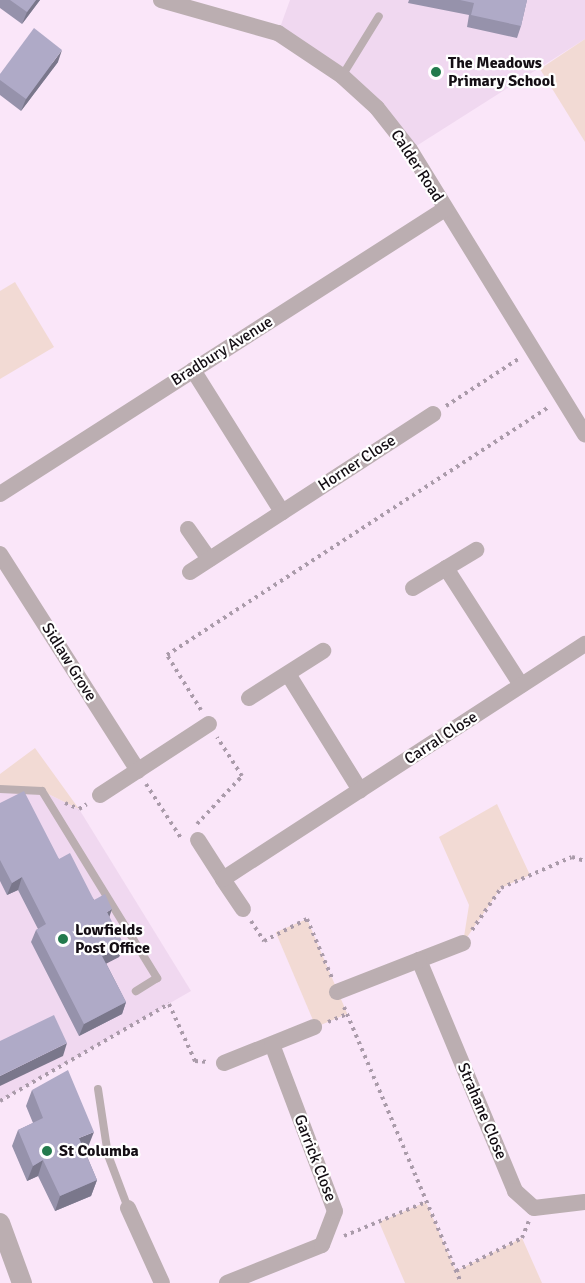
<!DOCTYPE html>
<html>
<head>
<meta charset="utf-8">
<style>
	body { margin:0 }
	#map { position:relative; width:585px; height:1283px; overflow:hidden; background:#fae6f9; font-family:Signika,sans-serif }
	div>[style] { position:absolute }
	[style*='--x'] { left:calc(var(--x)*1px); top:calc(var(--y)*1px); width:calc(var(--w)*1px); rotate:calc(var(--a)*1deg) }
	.built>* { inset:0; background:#f0d8f0 }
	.green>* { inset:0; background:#f2dad4; transform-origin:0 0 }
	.path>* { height:4px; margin-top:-2px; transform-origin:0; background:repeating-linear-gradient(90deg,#aa9baa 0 3px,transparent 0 7.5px) }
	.service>* { height:8px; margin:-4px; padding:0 4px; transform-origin:4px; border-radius:4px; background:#bbaeb1 }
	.minor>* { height:16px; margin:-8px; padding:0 8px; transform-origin:8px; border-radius:8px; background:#bbaeb1 }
	.tertiary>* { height:20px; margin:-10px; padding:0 10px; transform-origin:10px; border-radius:10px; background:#bbaeb1 }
	.wall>* { inset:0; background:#9692ab }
	.shaded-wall>* { inset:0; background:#7a778b }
	.building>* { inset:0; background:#afaac7 }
	.dots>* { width:16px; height:16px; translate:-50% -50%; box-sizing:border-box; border:3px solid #fff; border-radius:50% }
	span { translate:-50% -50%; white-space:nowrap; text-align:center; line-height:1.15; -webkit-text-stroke:4.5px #fff; paint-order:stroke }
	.poi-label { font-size:16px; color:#140e14; font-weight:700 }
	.left { translate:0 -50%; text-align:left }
	.street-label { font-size:16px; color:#140e14 }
</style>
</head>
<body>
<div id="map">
	<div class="built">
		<i style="clip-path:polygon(290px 0,585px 0,585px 39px,410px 150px,377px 108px,278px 33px)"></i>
		<i style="clip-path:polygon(0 789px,42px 791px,79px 809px,191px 991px,0 1101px)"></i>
	</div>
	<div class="green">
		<i style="clip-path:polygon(585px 39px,585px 142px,540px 69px)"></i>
		<i style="clip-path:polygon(15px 282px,54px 347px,0 379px,0 291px)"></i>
		<i style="clip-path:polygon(35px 748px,79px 809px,42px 791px,0 789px,0 774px)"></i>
		<i style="clip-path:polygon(497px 804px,530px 875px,501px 888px,463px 943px,469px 905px,439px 837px)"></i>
		<i style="left:307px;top:919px;width:103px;height:34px;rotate:67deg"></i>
		<i style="clip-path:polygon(426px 1202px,456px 1271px,522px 1238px,542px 1283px,405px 1283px,379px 1222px)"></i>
	</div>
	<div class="path">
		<i style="--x:446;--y:406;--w:88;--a:-33"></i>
		<i style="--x:201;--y:710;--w:65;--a:-121.7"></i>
		<i style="--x:167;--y:655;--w:455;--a:-33"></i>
		<i style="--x:146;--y:784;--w:64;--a:57.1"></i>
		<i style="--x:65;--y:803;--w:15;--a:23"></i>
		<i style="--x:79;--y:809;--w:9;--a:-32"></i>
		<i style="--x:197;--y:824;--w:66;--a:-46.8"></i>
		<i style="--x:242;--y:776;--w:46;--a:-122.7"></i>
		<i style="--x:251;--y:921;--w:24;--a:57"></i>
		<i style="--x:264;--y:941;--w:48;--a:-27.1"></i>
		<i style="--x:307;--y:919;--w:64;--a:67"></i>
		<i style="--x:472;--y:930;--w:51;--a:-55.4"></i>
		<i style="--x:501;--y:888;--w:77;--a:-23.6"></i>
		<i style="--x:572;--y:857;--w:14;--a:17"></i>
		<i style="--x:344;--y:1007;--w:300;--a:67"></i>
		<i style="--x:328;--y:1022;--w:21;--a:-23"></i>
		<i style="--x:0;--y:1101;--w:195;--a:-29.9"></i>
		<i style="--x:169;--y:1004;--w:63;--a:65.5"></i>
		<i style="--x:195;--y:1061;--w:14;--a:4"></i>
		<i style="--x:344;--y:1236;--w:89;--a:-22.5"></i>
		<i style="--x:456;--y:1271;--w:74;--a:-26.6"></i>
		<i style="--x:522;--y:1238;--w:18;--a:-68"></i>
	</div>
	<div class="service">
		<i style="--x:342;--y:76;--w:70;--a:-58.3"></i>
		<i style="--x:0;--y:789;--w:42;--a:2.7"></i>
		<i style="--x:42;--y:791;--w:220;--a:58.4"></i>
		<i style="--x:157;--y:978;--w:25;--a:148"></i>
		<i style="--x:98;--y:1089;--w:67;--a:81.4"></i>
		<i style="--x:108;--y:1155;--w:57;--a:69.3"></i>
	</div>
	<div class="minor">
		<i style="--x:161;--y:0;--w:122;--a:15.8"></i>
		<i style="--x:278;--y:33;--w:77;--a:33.9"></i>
		<i style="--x:342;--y:76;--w:47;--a:42.4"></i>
		<i style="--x:377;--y:108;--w:53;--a:51.8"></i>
		<i style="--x:410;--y:150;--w:334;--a:58.4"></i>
		<i style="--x:193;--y:370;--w:168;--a:57.9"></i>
		<i style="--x:0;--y:494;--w:528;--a:-32.64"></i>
		<i style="--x:188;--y:529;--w:37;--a:55"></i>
		<i style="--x:0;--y:554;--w:257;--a:57.5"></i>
		<i style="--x:446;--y:568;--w:139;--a:57.3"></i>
		<i style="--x:190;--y:572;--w:290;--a:-33"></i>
		<i style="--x:413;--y:588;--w:74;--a:-31.1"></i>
		<i style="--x:288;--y:674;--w:137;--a:58.2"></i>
		<i style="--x:249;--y:698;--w:88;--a:-32.4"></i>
		<i style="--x:100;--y:795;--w:130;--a:-33.1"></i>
		<i style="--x:198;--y:840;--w:46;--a:57.3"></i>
		<i style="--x:243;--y:909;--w:36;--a:-124"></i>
		<i style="--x:223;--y:879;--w:432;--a:-33"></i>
		<i style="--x:463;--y:943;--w:47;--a:158.9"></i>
		<i style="--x:419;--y:960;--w:250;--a:67.4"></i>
		<i style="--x:515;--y:1191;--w:25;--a:42"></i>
		<i style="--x:534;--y:1208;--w:51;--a:-6.7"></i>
		<i style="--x:337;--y:992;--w:88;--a:-21.3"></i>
		<i style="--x:224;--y:1063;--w:97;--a:-21.8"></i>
		<i style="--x:128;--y:1208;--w:82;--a:65.6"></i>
		<i style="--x:227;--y:1283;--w:102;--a:-21.8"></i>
		<i style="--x:322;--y:1245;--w:36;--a:-69"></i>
		<i style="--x:335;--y:1211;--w:178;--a:-110.7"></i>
	</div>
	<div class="tertiary">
		<i style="--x:0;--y:1223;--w:64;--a:69.9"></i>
	</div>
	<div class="wall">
		<i style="clip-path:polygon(0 0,40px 0,22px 24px,0 8px)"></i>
		<i style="clip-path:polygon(409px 0,527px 0,521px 26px,517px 38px,467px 27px,469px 15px,408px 3px)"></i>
		<i style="clip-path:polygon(58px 62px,21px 111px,0 95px,0 74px)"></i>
		<i style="clip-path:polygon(0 803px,59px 859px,109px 917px,124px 945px,119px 957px,106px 963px,126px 1002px,122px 1014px,79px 1036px,31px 942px,36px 930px,38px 929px,18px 890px,7px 895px,0 881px)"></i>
		<i style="clip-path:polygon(32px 1090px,88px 1147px,84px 1149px,97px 1180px,91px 1196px,55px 1211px,38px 1176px,27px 1181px,12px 1146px,18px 1130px,33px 1123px,26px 1106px)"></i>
	</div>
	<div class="shaded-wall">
		<i style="clip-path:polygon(36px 0,40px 0,22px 24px,27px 12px)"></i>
		<i style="clip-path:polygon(62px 50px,58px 62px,21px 111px,26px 99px)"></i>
		<i style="clip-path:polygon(22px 877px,18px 890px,7px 895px,12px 883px)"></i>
		<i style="clip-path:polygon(112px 909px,108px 921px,107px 912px)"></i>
		<i style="clip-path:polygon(124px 945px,119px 957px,98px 968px,102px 956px)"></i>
		<i style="clip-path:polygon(126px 1002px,122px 1014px,79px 1036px,84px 1024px)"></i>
		<i style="clip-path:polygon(67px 1043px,63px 1056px,0 1086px,0 1076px)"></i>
		<i style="clip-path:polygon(94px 1132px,88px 1147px,74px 1154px,79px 1138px)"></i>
		<i style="clip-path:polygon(43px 1160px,38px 1176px,27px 1181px,33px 1166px)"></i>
		<i style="clip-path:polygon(97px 1180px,91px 1196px,55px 1211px,60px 1196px)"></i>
	</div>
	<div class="building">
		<i style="clip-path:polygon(10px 0,36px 0,27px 12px)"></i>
		<i style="clip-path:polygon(460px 0,527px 0,521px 26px,471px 15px,474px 3px)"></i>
		<i style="clip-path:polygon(34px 28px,62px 50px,26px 99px,0 80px,0 74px)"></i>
		<i style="clip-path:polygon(24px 791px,59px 859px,70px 853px,94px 900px,105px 894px,112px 909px,107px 912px,124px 945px,102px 956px,126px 1002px,84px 1024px,36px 930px,46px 924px,22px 877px,12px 883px,0 860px,0 803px)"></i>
		<i style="clip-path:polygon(54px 1015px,67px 1043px,0 1076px,0 1041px)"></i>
		<i style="clip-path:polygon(68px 1070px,94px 1132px,79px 1138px,97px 1180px,60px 1196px,43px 1160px,33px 1166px,18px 1130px,43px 1118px,32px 1090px)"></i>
	</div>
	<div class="dots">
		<i style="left:436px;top:72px;background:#237a4d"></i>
		<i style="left:63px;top:939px;background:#237a4d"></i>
		<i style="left:47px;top:1151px;background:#237a4d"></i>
	</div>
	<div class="poi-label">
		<span class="left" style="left:448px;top:72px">The Meadows<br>Primary School</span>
		<span class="left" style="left:75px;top:939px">Lowfields<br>Post Office</span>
		<span class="left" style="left:59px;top:1151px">St Columba</span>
	</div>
	<div class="street-label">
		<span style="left:417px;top:166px;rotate:57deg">Calder Road</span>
		<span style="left:222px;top:351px;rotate:-32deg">Bradbury Avenue</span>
		<span style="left:357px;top:463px;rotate:-33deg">Horner Close</span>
		<span style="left:69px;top:662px;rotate:58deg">Sidlaw Grove</span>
		<span style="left:441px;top:738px;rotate:-33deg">Carral Close</span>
		<span style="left:482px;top:1111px;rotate:67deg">Strahane Close</span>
		<span style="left:315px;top:1158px;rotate:69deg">Garrick Close</span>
	</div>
</div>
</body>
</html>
